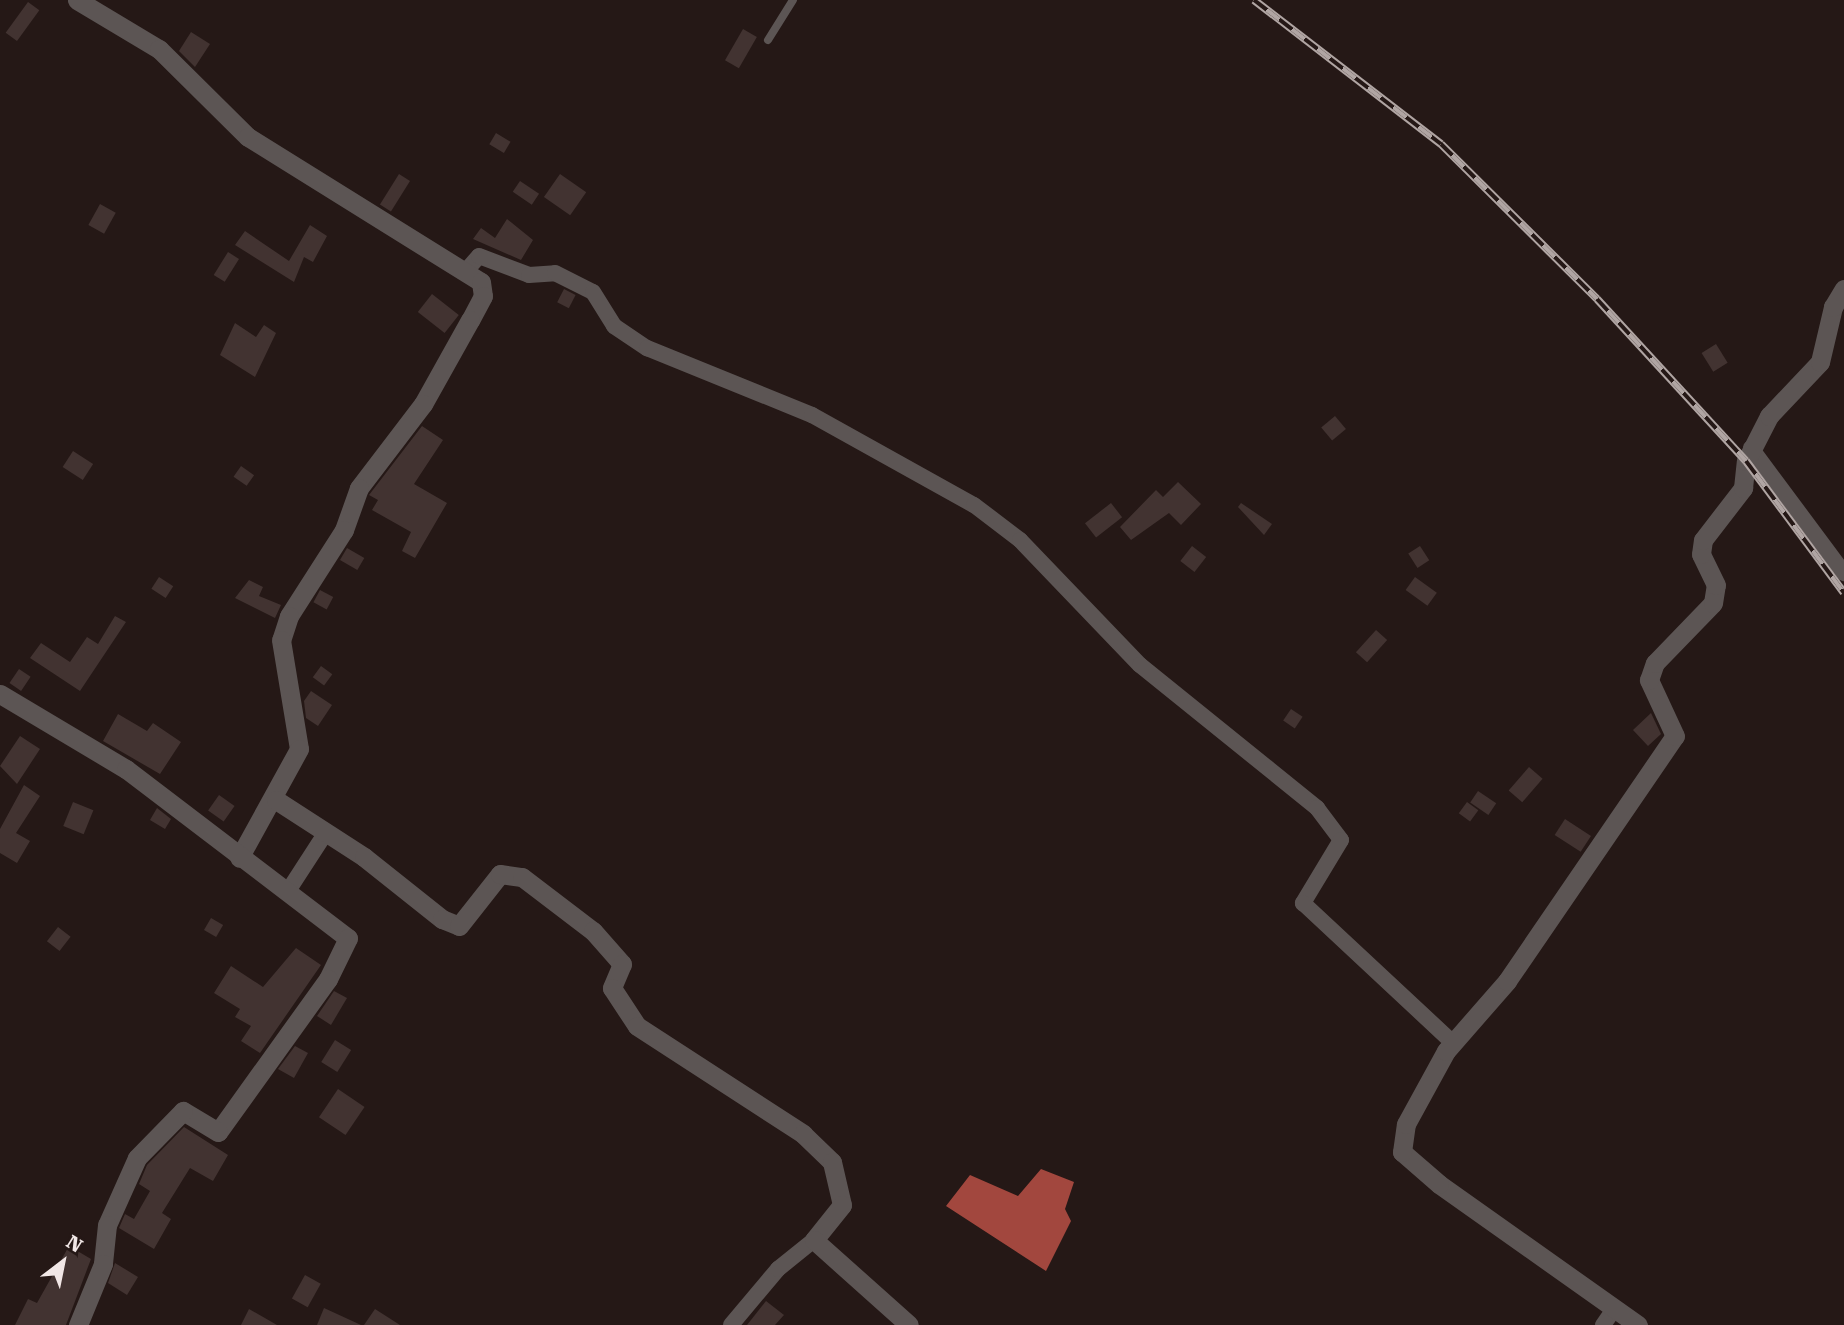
<!DOCTYPE html>
<html>
<head>
<meta charset="utf-8">
<style>
	body { margin:0 }
	#map { position:relative; width:1844px; height:1325px; overflow:hidden; background:#251816; font-family:"Roboto Serif",serif }
	div>[style] { position:absolute }
	[style*='--x'] { left:calc(var(--x)*1px); top:calc(var(--y)*1px); width:calc(var(--w)*1px); rotate:calc(var(--a)*1deg) }
	.water>* { inset:0; background:#a2473e }
	.building>* { inset:0; background:#423331; transform-origin:0 0 }
	.service>* { height:8px; margin:-4px; padding:0 4px; transform-origin:4px; border-radius:4px; background:#5c5554 }
	.minor>* { height:16px; margin:-8px; padding:0 8px; transform-origin:8px; border-radius:8px; background:#5c5554 }
	.tertiary>* { height:19px; margin:-9.5px; padding:0 9.5px; transform-origin:9.5px; border-radius:9.5px; background:#5c5554 }
	.rail>* { height:8px; margin-top:-4px; transform-origin:0; background:repeating-linear-gradient(90deg,#251816 0 16px,#b0a5a3 0 32px); box-sizing:border-box; border-block:2px solid #b0a5a3 }
	span { translate:-50% -50%; white-space:nowrap; text-align:center; line-height:1.15; -webkit-text-stroke:5px #251816; paint-order:stroke }
	.north { position:absolute; left:28px; top:1227px; width:70px; height:70px; -webkit-text-stroke:5px #251816; paint-order:stroke; rotate:32deg; font-size:19px; font-weight:700; line-height:28px; text-align:center; color:#f1e7e6 }
	.north::after { content:''; display:block; margin:auto; width:24px; height:32px; background:#f1e7e6; clip-path:polygon(50% 0,100% 100%,50% 72%,0 100%) }
</style>
</head>
<body>
<div id="map">
	<div class="water">
		<i style="clip-path:polygon(1041px 1169px,1074px 1182px,1065px 1209px,1071px 1221px,1046px 1271px,946px 1206px,970px 1175px,1018px 1196px)"></i>
	</div>
	<div class="building">
		<i style="left:28px;top:2px;width:14px;height:38px;rotate:36deg"></i>
		<i style="left:743px;top:29px;width:16px;height:36px;rotate:30deg"></i>
		<i style="clip-path:polygon(191px 32px,210px 44px,195px 67px,179px 51px)"></i>
		<i style="left:496px;top:133px;width:17px;height:13px;rotate:31deg"></i>
		<i style="left:399px;top:174px;width:13px;height:36px;rotate:32deg"></i>
		<i style="left:560px;top:174px;width:32px;height:28px;rotate:35deg"></i>
		<i style="left:520px;top:181px;width:23px;height:13px;rotate:34deg"></i>
		<i style="left:100px;top:204px;width:18px;height:24px;rotate:29deg"></i>
		<i style="clip-path:polygon(507px 219px,533px 240px,521px 260px,473px 239px,481px 228px,495px 238px)"></i>
		<i style="clip-path:polygon(310px 225px,327px 236px,313px 262px,304px 257px,294px 282px,235px 245px,245px 231px,289px 261px)"></i>
		<i style="left:228px;top:252px;width:13px;height:27px;rotate:32deg"></i>
		<i style="left:564px;top:289px;width:13px;height:15px;rotate:27deg"></i>
		<i style="left:432px;top:294px;width:34px;height:23px;rotate:38deg"></i>
		<i style="clip-path:polygon(235px 323px,256px 337px,264px 325px,276px 333px,255px 377px,220px 355px)"></i>
		<i style="left:1716px;top:344px;width:22px;height:17px;rotate:58deg"></i>
		<i style="left:1335px;top:416px;width:17px;height:18px;rotate:50deg"></i>
		<i style="clip-path:polygon(422px 426px,443px 440px,414px 484px,447px 503px,415px 558px,402px 551px,411px 532px,372px 510px,378px 500px,369px 495px)"></i>
		<i style="left:73px;top:451px;width:24px;height:19px;rotate:33deg"></i>
		<i style="left:241px;top:466px;width:16px;height:13px;rotate:35deg"></i>
		<i style="clip-path:polygon(1178px 482px,1201px 504px,1181px 525px,1169px 513px,1131px 540px,1120px 527px,1156px 490px,1163px 497px)"></i>
		<i style="left:1111px;top:503px;width:18px;height:33px;rotate:52deg"></i>
		<i style="clip-path:polygon(1241px 503px,1272px 524px,1264px 535px,1238px 507px)"></i>
		<i style="left:1192px;top:546px;width:18px;height:19px;rotate:38deg"></i>
		<i style="left:1420px;top:546px;width:17px;height:14px;rotate:57deg"></i>
		<i style="left:347px;top:548px;width:20px;height:14px;rotate:30deg"></i>
		<i style="left:159px;top:577px;width:17px;height:14px;rotate:33deg"></i>
		<i style="left:1415px;top:577px;width:27px;height:16px;rotate:36deg"></i>
		<i style="clip-path:polygon(249px 580px,263px 587px,259px 596px,281px 605px,275px 618px,235px 598px)"></i>
		<i style="left:320px;top:590px;width:15px;height:14px;rotate:28deg"></i>
		<i style="clip-path:polygon(115px 616px,126px 622px,80px 691px,30px 658px,41px 643px,70px 662px,87px 637px,98px 644px)"></i>
		<i style="left:1376px;top:630px;width:15px;height:30px;rotate:42deg"></i>
		<i style="left:321px;top:666px;width:14px;height:14px;rotate:36deg"></i>
		<i style="left:19px;top:669px;width:14px;height:17px;rotate:34deg"></i>
		<i style="clip-path:polygon(311px 691px,332px 705px,318px 726px,306px 718px,304px 701px)"></i>
		<i style="left:1291px;top:709px;width:14px;height:14px;rotate:34deg"></i>
		<i style="clip-path:polygon(1651px 713px,1661px 734px,1648px 746px,1633px 730px)"></i>
		<i style="clip-path:polygon(118px 714px,147px 731px,153px 723px,181px 742px,160px 774px,103px 741px)"></i>
		<i style="clip-path:polygon(20px 736px,40px 749px,17px 784px,0 766px)"></i>
		<i style="left:1529px;top:767px;width:18px;height:31px;rotate:41deg"></i>
		<i style="clip-path:polygon(24px 785px,40px 796px,16px 833px,30px 841px,17px 863px,0 853px,0 829px)"></i>
		<i style="left:1478px;top:791px;width:22px;height:14px;rotate:34deg"></i>
		<i style="left:219px;top:795px;width:19px;height:19px;rotate:35deg"></i>
		<i style="left:73px;top:802px;width:22px;height:26px;rotate:22deg"></i>
		<i style="left:1467px;top:802px;width:14px;height:14px;rotate:36deg"></i>
		<i style="clip-path:polygon(157px 808px,171px 819px,165px 829px,150px 820px)"></i>
		<i style="left:1565px;top:819px;width:31px;height:19px;rotate:33deg"></i>
		<i style="left:211px;top:918px;width:14px;height:14px;rotate:30deg"></i>
		<i style="left:58px;top:927px;width:16px;height:18px;rotate:38deg"></i>
		<i style="clip-path:polygon(296px 948px,321px 965px,260px 1053px,241px 1041px,251px 1026px,235px 1017px,240px 1009px,214px 993px,231px 966px,263px 987px)"></i>
		<i style="clip-path:polygon(334px 991px,347px 998px,331px 1025px,317px 1016px)"></i>
		<i style="left:335px;top:1040px;width:19px;height:26px;rotate:32deg"></i>
		<i style="clip-path:polygon(295px 1046px,308px 1053px,294px 1078px,278px 1069px)"></i>
		<i style="left:338px;top:1089px;width:32px;height:34px;rotate:34deg"></i>
		<i style="clip-path:polygon(184px 1127px,228px 1155px,213px 1181px,190px 1168px,162px 1213px,171px 1219px,154px 1249px,119px 1228px,125px 1214px,134px 1219px,150px 1191px,139px 1184px,147px 1165px)"></i>
		<i style="clip-path:polygon(69px 1246px,91px 1259px,66px 1325px,15px 1325px,28px 1299px,37px 1303px)"></i>
		<i style="clip-path:polygon(115px 1263px,138px 1277px,127px 1295px,108px 1283px)"></i>
		<i style="left:305px;top:1275px;width:18px;height:27px;rotate:29deg"></i>
		<i style="clip-path:polygon(766px 1301px,784px 1315px,775px 1325px,747px 1325px)"></i>
		<i style="clip-path:polygon(324px 1308px,361px 1325px,317px 1325px)"></i>
		<i style="clip-path:polygon(249px 1309px,277px 1325px,241px 1325px)"></i>
		<i style="clip-path:polygon(375px 1309px,400px 1325px,364px 1325px)"></i>
	</div>
	<div class="service">
		<i style="--x:768;--y:40;--w:47;--a:-58"></i>
	</div>
	<div class="minor">
		<i style="--x:465;--y:272;--w:21;--a:-49"></i>
		<i style="--x:479;--y:256;--w:53;--a:20.8"></i>
		<i style="--x:529;--y:275;--w:26;--a:-4"></i>
		<i style="--x:555;--y:273;--w:42;--a:26.6"></i>
		<i style="--x:593;--y:292;--w:40;--a:58"></i>
		<i style="--x:614;--y:326;--w:40;--a:34"></i>
		<i style="--x:647;--y:348;--w:178;--a:22.1"></i>
		<i style="--x:812;--y:415;--w:185;--a:29.1"></i>
		<i style="--x:974;--y:505;--w:58;--a:37.3"></i>
		<i style="--x:1020;--y:540;--w:173;--a:46.2"></i>
		<i style="--x:1140;--y:665;--w:228;--a:38.9"></i>
		<i style="--x:1317;--y:808;--w:40;--a:53"></i>
		<i style="--x:1341;--y:840;--w:74;--a:121.1"></i>
		<i style="--x:1303;--y:903;--w:205;--a:43"></i>
		<i style="--x:1751;--y:448;--w:156;--a:53.4"></i>
		<i style="--x:288;--y:891;--w:68;--a:-57"></i>
		<i style="--x:731;--y:1325;--w:73;--a:-50"></i>
		<i style="--x:778;--y:1269;--w:46;--a:-38.9"></i>
		<i style="--x:1603;--y:1325;--w:19;--a:-55"></i>
	</div>
	<div class="tertiary">
		<i style="--x:77;--y:0;--w:96;--a:30.9"></i>
		<i style="--x:159;--y:49;--w:125;--a:44.7"></i>
		<i style="--x:248;--y:137;--w:274;--a:31.9"></i>
		<i style="--x:481;--y:282;--w:14;--a:82"></i>
		<i style="--x:483;--y:296;--w:27;--a:118"></i>
		<i style="--x:470;--y:320;--w:96;--a:119.2"></i>
		<i style="--x:423;--y:404;--w:106;--a:127.3"></i>
		<i style="--x:359;--y:488;--w:45;--a:109.7"></i>
		<i style="--x:344;--y:530;--w:102;--a:122.6"></i>
		<i style="--x:289;--y:616;--w:25;--a:108"></i>
		<i style="--x:281;--y:640;--w:110;--a:80.6"></i>
		<i style="--x:299;--y:749;--w:124;--a:118.8"></i>
		<i style="--x:0;--y:694;--w:147;--a:30.8"></i>
		<i style="--x:126;--y:769;--w:279;--a:37.3"></i>
		<i style="--x:348;--y:938;--w:46;--a:116"></i>
		<i style="--x:328;--y:979;--w:188;--a:125.7"></i>
		<i style="--x:218;--y:1132;--w:41;--a:-149"></i>
		<i style="--x:183;--y:1111;--w:66;--a:134.4"></i>
		<i style="--x:137;--y:1158;--w:73;--a:114.1"></i>
		<i style="--x:107;--y:1225;--w:39;--a:96"></i>
		<i style="--x:103;--y:1264;--w:66;--a:112.3"></i>
		<i style="--x:276;--y:800;--w:105;--a:32.9"></i>
		<i style="--x:364;--y:857;--w:100;--a:38.5"></i>
		<i style="--x:442;--y:919;--w:18;--a:22"></i>
		<i style="--x:459;--y:926;--w:66;--a:-51.7"></i>
		<i style="--x:500;--y:874;--w:22;--a:8"></i>
		<i style="--x:522;--y:877;--w:89;--a:37.3"></i>
		<i style="--x:593;--y:931;--w:44;--a:48.7"></i>
		<i style="--x:622;--y:964;--w:26;--a:113"></i>
		<i style="--x:612;--y:988;--w:45;--a:56.7"></i>
		<i style="--x:637;--y:1026;--w:198;--a:33"></i>
		<i style="--x:803;--y:1134;--w:40;--a:44"></i>
		<i style="--x:832;--y:1162;--w:44;--a:76.9"></i>
		<i style="--x:842;--y:1205;--w:45;--a:128.7"></i>
		<i style="--x:814;--y:1240;--w:127;--a:41.8"></i>
		<i style="--x:1638;--y:1325;--w:244;--a:-144.7"></i>
		<i style="--x:1439;--y:1184;--w:49;--a:-139.1"></i>
		<i style="--x:1402;--y:1152;--w:28;--a:-82"></i>
		<i style="--x:1406;--y:1124;--w:83;--a:-61.3"></i>
		<i style="--x:1446;--y:1051;--w:93;--a:-48.9"></i>
		<i style="--x:1507;--y:981;--w:297;--a:-55.6"></i>
		<i style="--x:1675;--y:736;--w:62;--a:-114.9"></i>
		<i style="--x:1649;--y:680;--w:18;--a:-71"></i>
		<i style="--x:1655;--y:663;--w:83;--a:-46"></i>
		<i style="--x:1713;--y:603;--w:18;--a:-81"></i>
		<i style="--x:1716;--y:585;--w:34;--a:-116"></i>
		<i style="--x:1701;--y:554;--w:14;--a:-82"></i>
		<i style="--x:1703;--y:540;--w:66;--a:-52.4"></i>
		<i style="--x:1743;--y:488;--w:27;--a:-84"></i>
		<i style="--x:1746;--y:461;--w:51;--a:-62.9"></i>
		<i style="--x:1769;--y:416;--w:74;--a:-46.6"></i>
		<i style="--x:1820;--y:362;--w:57;--a:-76.7"></i>
		<i style="--x:1833;--y:307;--w:21;--a:-59"></i>
	</div>
	<div class="rail">
		<i style="--x:1254;--y:0;--w:236;--a:37.6"></i>
		<i style="--x:1441;--y:144;--w:220;--a:44.8"></i>
		<i style="--x:1597;--y:299;--w:220;--a:47.4"></i>
		<i style="--x:1746;--y:461;--w:164;--a:53.4"></i>
	</div>
	<div class="north">N</div>
</div>
</body>
</html>
